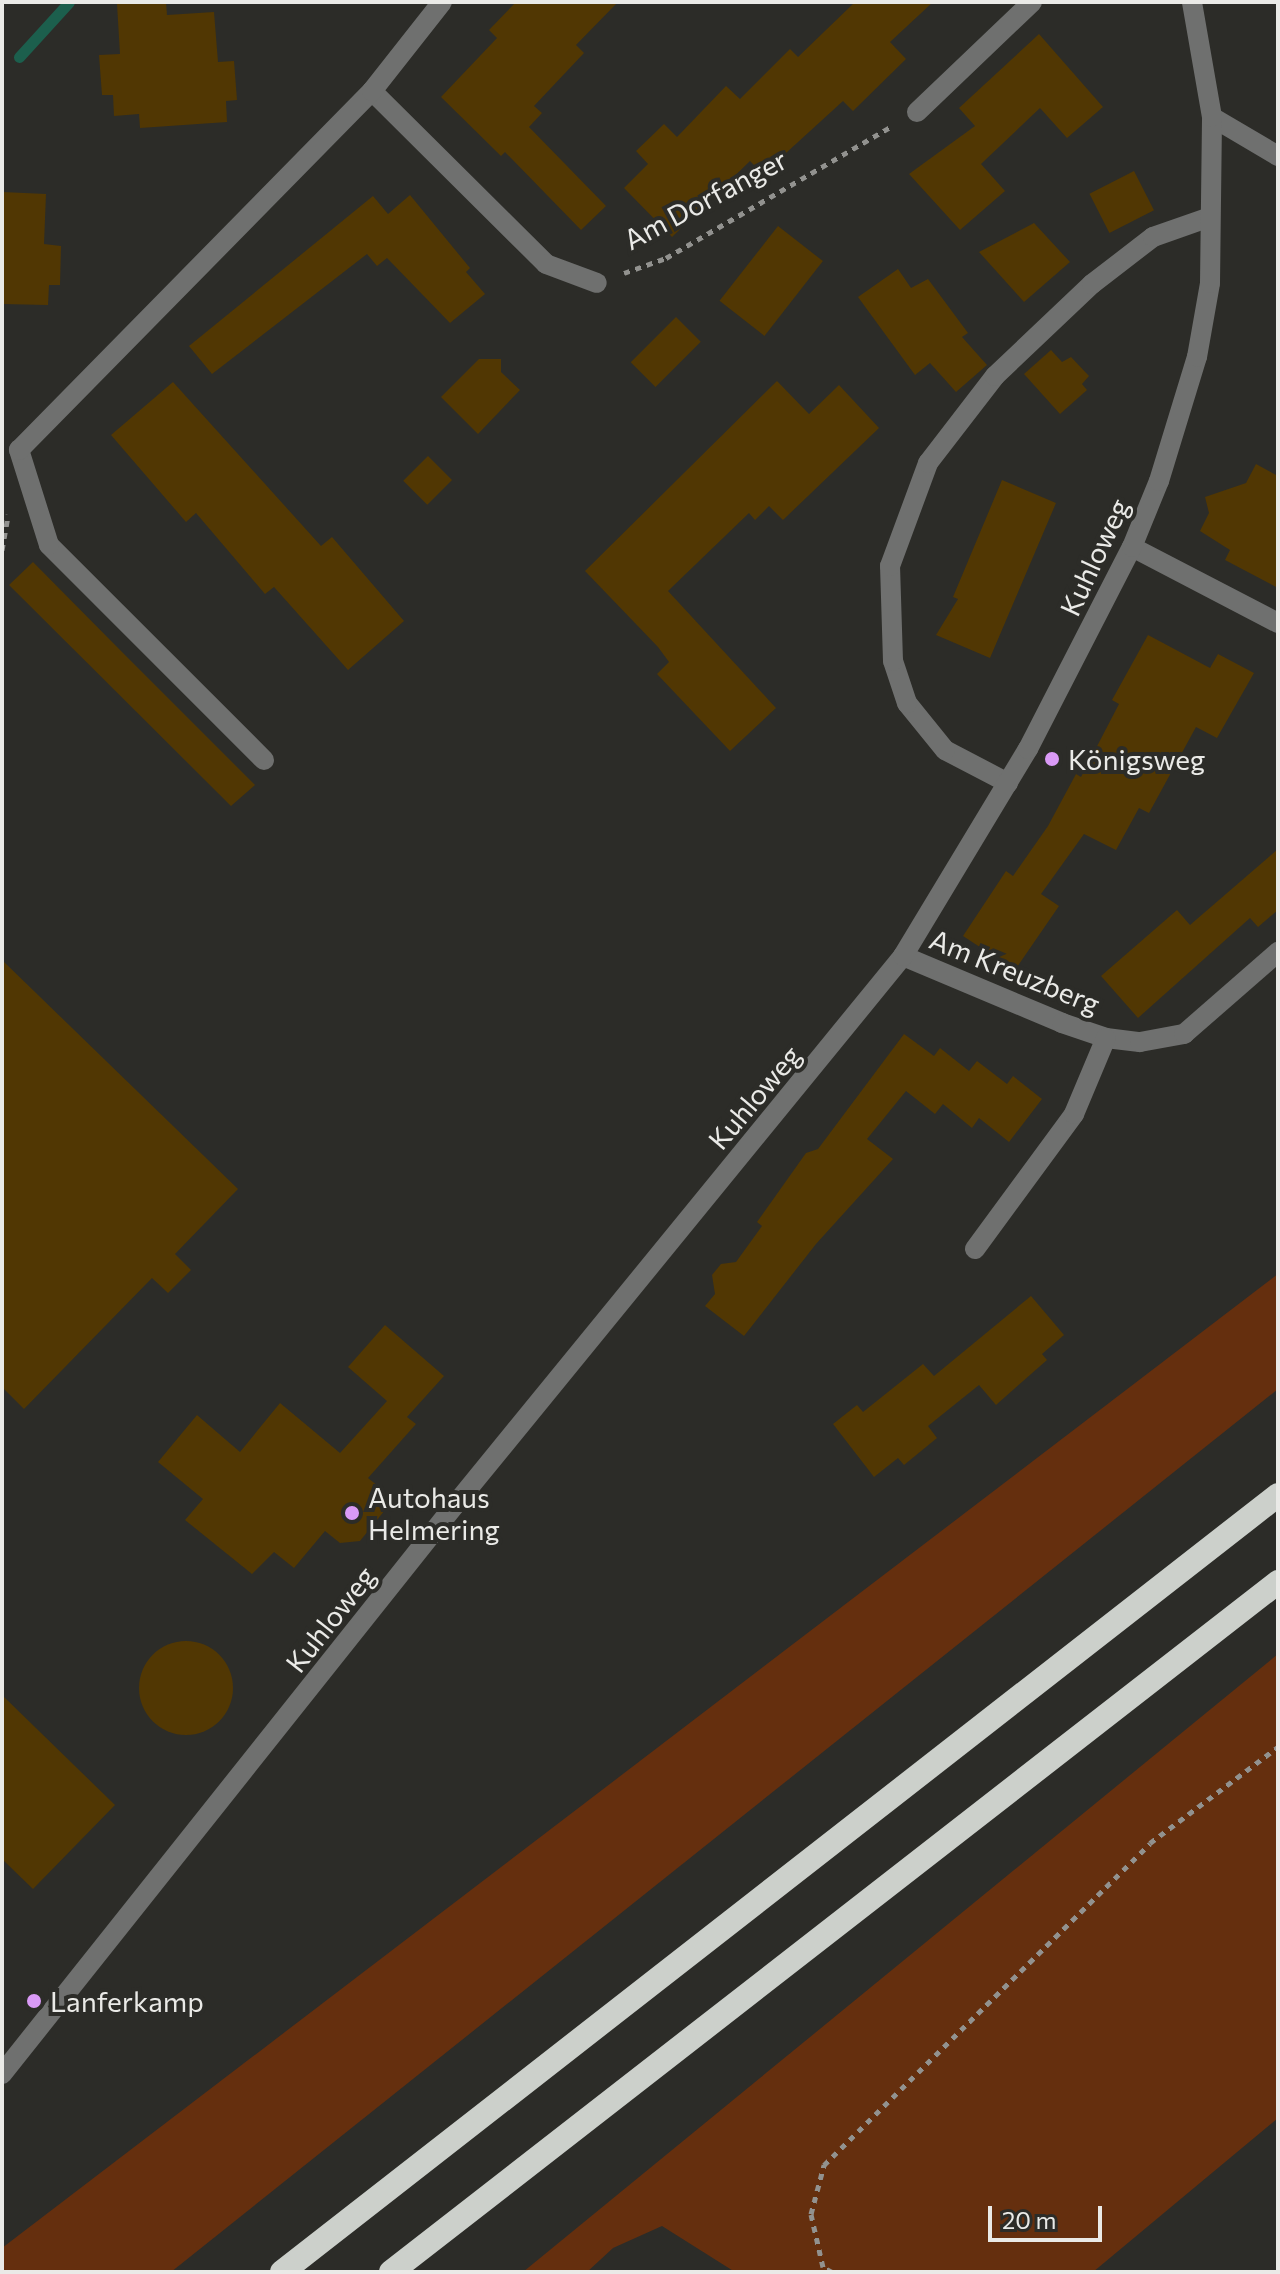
<!DOCTYPE html>
<html>
<head>
<meta charset="utf-8">
<style>
	body { margin:0 }
	#map { position:relative; width:1280px; height:2274px; overflow:hidden; background:#2c2c28; font-family:Commissioner,sans-serif }
	div>[style] { position:absolute }
	[style*='--x'] { left:calc(var(--x)*1px); top:calc(var(--y)*1px); width:calc(var(--w)*1px); rotate:calc(var(--a)*1deg) }
	.green>* { inset:0; background:#652f0e }
	.stream>* { height:11px; margin:-5.5px; padding:0 5.5px; transform-origin:5.5px; border-radius:5.5px; background:#1c5f4d }
	.building>* { inset:0; background:#513703; transform-origin:0 0 }
	.round { border-radius:50% }
	.path>* { height:5px; margin-top:-2.5px; transform-origin:0; background:repeating-linear-gradient(90deg,#92928f 0 6px,transparent 0 12px) }
	.minor>* { height:20px; margin:-10px; padding:0 10px; transform-origin:10px; border-radius:10px; background:#6f706f }
	.highway>* { height:24px; margin:-12px; padding:0 12px; transform-origin:12px; border-radius:12px; background:#ccd0cb }
	.dots>* { width:22px; height:22px; translate:-50% -50%; box-sizing:border-box; border:4px solid #2c2c28; border-radius:50% }
	span { translate:-50% -50%; white-space:nowrap; text-align:center; line-height:1.15; -webkit-text-stroke:8px #2c2c28; paint-order:stroke }
	.street-label { font-size:28px; color:#eaeae7 }
	.poi-label { font-size:28px; color:#eaeae7 }
	.left { translate:0 -50%; text-align:left }
	.frame { position:absolute; inset:0; border:4px solid #eaeae7; pointer-events:none }
	.scale { position:absolute; left:988px; top:2206px; width:114px; height:36px; box-sizing:border-box; border:4px solid #eaeae7; border-top:0; padding-left:10px; font-size:24px; line-height:28px; white-space:nowrap; color:#eaeae7; -webkit-text-stroke:6px #2c2c28; paint-order:stroke }
</style>
</head>
<body>
<div id="map">
	<div class="green">
		<i style="clip-path:polygon(1278px 1274px,1278px 1389px,171px 2272px,2px 2272px,2px 2248px)"></i>
		<i style="clip-path:polygon(1278px 1654px,1278px 2118px,1093px 2272px,735px 2272px,662px 2226px,613px 2248px,587px 2272px,523px 2272px)"></i>
	</div>
	<div class="stream">
		<i style="--x:19;--y:57;--w:74;--a:-47.7"></i>
	</div>
	<div class="building">
		<i style="clip-path:polygon(166px 2px,167px 15px,214px 12px,218px 62px,234px 61px,237px 100px,226px 101px,227px 122px,140px 128px,139px 114px,114px 116px,113px 95px,102px 95px,99px 55px,120px 54px,117px 4px)"></i>
		<i style="clip-path:polygon(516px 2px,618px 2px,576px 45px,584px 53px,534px 106px,542px 113px,529px 127px,606px 206px,581px 230px,505px 152px,501px 156px,441px 97px,497px 38px,489px 30px)"></i>
		<i style="clip-path:polygon(855px 2px,933px 2px,890px 42px,906px 59px,853px 111px,843px 101px,763px 174px,750px 161px,672px 237px,624px 188px,648px 164px,636px 151px,664px 124px,677px 137px,726px 86px,740px 99px,790px 49px,798px 57px)"></i>
		<i style="clip-path:polygon(1039px 34px,1103px 107px,1067px 138px,1040px 108px,981px 164px,1005px 191px,960px 230px,909px 174px,975px 126px,959px 108px)"></i>
		<i style="left:1134px;top:171px;width:44px;height:50px;rotate:63deg"></i>
		<i style="clip-path:polygon(2px 192px,46px 194px,44px 244px,61px 246px,60px 285px,49px 285px,48px 305px,2px 304px)"></i>
		<i style="clip-path:polygon(410px 195px,470px 268px,466px 272px,485px 294px,450px 323px,387px 258px,377px 266px,367px 254px,212px 374px,189px 346px,373px 196px,388px 214px)"></i>
		<i style="clip-path:polygon(1034px 223px,1070px 262px,1024px 302px,979px 252px)"></i>
		<i style="left:778px;top:226px;width:57px;height:95px;rotate:38deg"></i>
		<i style="clip-path:polygon(898px 269px,911px 288px,928px 279px,968px 333px,962px 337px,987px 365px,956px 392px,930px 363px,915px 375px,858px 297px)"></i>
		<i style="left:676px;top:317px;width:35px;height:64px;rotate:45deg"></i>
		<i style="clip-path:polygon(1051px 350px,1062px 362px,1071px 357px,1089px 376px,1082px 384px,1087px 390px,1060px 414px,1024px 374px)"></i>
		<i style="clip-path:polygon(479px 359px,501px 359px,501px 372px,520px 390px,478px 434px,441px 397px)"></i>
		<i style="clip-path:polygon(777px 381px,809px 414px,839px 385px,879px 428px,783px 520px,769px 506px,755px 520px,749px 513px,668px 591px,776px 708px,730px 751px,657px 674px,669px 662px,658px 647px,585px 571px)"></i>
		<i style="clip-path:polygon(173px 382px,321px 546px,332px 537px,404px 621px,348px 670px,274px 587px,265px 594px,196px 513px,186px 522px,111px 435px)"></i>
		<i style="left:428px;top:456px;width:34px;height:35px;rotate:45deg"></i>
		<i style="clip-path:polygon(1256px 464px,1278px 476px,1278px 588px,1225px 560px,1230px 550px,1200px 531px,1209px 513px,1205px 497px,1246px 483px)"></i>
		<i style="clip-path:polygon(1002px 480px,1056px 503px,990px 658px,936px 635px,958px 599px,953px 597px)"></i>
		<i style="clip-path:polygon(33px 562px,123px 653px,255px 785px,231px 806px,9px 585px)"></i>
		<i style="clip-path:polygon(1148px 635px,1210px 668px,1218px 654px,1254px 673px,1217px 738px,1196px 727px,1149px 813px,1139px 808px,1116px 850px,1084px 834px,1041px 894px,1059px 906px,1015px 970px,963px 936px,1006px 871px,1013px 876px,1048px 826px,1076px 774px,1081px 777px,1119px 704px,1112px 700px)"></i>
		<i style="clip-path:polygon(1278px 849px,1278px 910px,1258px 927px,1250px 918px,1138px 1018px,1101px 976px,1177px 910px,1190px 925px)"></i>
		<i style="clip-path:polygon(2px 960px,238px 1189px,175px 1254px,191px 1270px,168px 1293px,152px 1278px,24px 1409px,2px 1387px)"></i>
		<i style="clip-path:polygon(904px 1034px,934px 1056px,940px 1048px,969px 1071px,977px 1061px,1007px 1084px,1013px 1076px,1042px 1099px,1009px 1142px,979px 1118px,972px 1128px,943px 1104px,935px 1114px,906px 1091px,867px 1139px,893px 1159px,816px 1244px,744px 1336px,705px 1306px,715px 1294px,712px 1275px,721px 1264px,736px 1262px,762px 1226px,757px 1222px,806px 1153px,818px 1149px)"></i>
		<i style="clip-path:polygon(1031px 1296px,1064px 1335px,1042px 1354px,1047px 1360px,996px 1405px,979px 1385px,928px 1426px,937px 1438px,904px 1465px,898px 1458px,874px 1477px,833px 1424px,857px 1405px,863px 1412px,923px 1364px,934px 1376px)"></i>
		<i style="clip-path:polygon(385px 1325px,444px 1376px,407px 1417px,416px 1424px,368px 1478px,383px 1490px,385px 1510px,360px 1541px,340px 1543px,325px 1531px,294px 1568px,274px 1552px,252px 1574px,185px 1520px,203px 1499px,158px 1462px,197px 1415px,240px 1452px,280px 1403px,340px 1453px,387px 1401px,348px 1367px)"></i>
		<i class="round" style="left:139px;top:1641px;width:94px;height:94px"></i>
		<i style="clip-path:polygon(2px 1695px,115px 1805px,33px 1889px,2px 1859px)"></i>
	</div>
	<div class="path">
		<i style="--x:624;--y:273;--w:45;--a:-19.7"></i>
		<i style="--x:666;--y:258;--w:262;--a:-30.3"></i>
		<i style="--x:2;--y:550;--w:36;--a:-80"></i>
		<i style="--x:832;--y:2272;--w:10;--a:-151"></i>
		<i style="--x:823;--y:2267;--w:54;--a:-102.8"></i>
		<i style="--x:811;--y:2214;--w:51;--a:-75.1"></i>
		<i style="--x:824;--y:2165;--w:458;--a:-44.6"></i>
		<i style="--x:1150;--y:1843;--w:160;--a:-36.9"></i>
	</div>
	<div class="minor">
		<i style="--x:372;--y:91;--w:245;--a:44.8"></i>
		<i style="--x:546;--y:264;--w:54;--a:20.4"></i>
		<i style="--x:917;--y:112;--w:159;--a:-43.7"></i>
		<i style="--x:1212;--y:117;--w:77;--a:30.6"></i>
		<i style="--x:1132;--y:547;--w:165;--a:27.5"></i>
		<i style="--x:264;--y:760;--w:304;--a:-135"></i>
		<i style="--x:49;--y:545;--w:100;--a:-107.5"></i>
		<i style="--x:19;--y:450;--w:503;--a:-45.48"></i>
		<i style="--x:372;--y:91;--w:113;--a:-51.8"></i>
		<i style="--x:1008;--y:783;--w:71;--a:-152.4"></i>
		<i style="--x:945;--y:750;--w:60;--a:-129"></i>
		<i style="--x:907;--y:703;--w:44;--a:-108.4"></i>
		<i style="--x:893;--y:661;--w:95;--a:-91.8"></i>
		<i style="--x:890;--y:566;--w:110;--a:-69.7"></i>
		<i style="--x:928;--y:463;--w:110;--a:-52.4"></i>
		<i style="--x:995;--y:376;--w:134;--a:-43.5"></i>
		<i style="--x:1092;--y:284;--w:77;--a:-37.6"></i>
		<i style="--x:1153;--y:237;--w:60;--a:-19.3"></i>
		<i style="--x:903;--y:956;--w:173;--a:22.8"></i>
		<i style="--x:1062;--y:1023;--w:46;--a:18.8"></i>
		<i style="--x:1106;--y:1038;--w:34;--a:7"></i>
		<i style="--x:1140;--y:1042;--w:45;--a:-10.3"></i>
		<i style="--x:1184;--y:1034;--w:125;--a:-41.1"></i>
		<i style="--x:975;--y:1249;--w:167;--a:-53.7"></i>
		<i style="--x:1074;--y:1114;--w:82;--a:-67.2"></i>
		<i style="--x:2;--y:2074;--w:726;--a:-51.49"></i>
		<i style="--x:454;--y:1506;--w:710;--a:-50.77"></i>
		<i style="--x:903;--y:956;--w:242;--a:-58.9"></i>
		<i style="--x:1028;--y:749;--w:227;--a:-62.8"></i>
		<i style="--x:1132;--y:547;--w:71;--a:-67.8"></i>
		<i style="--x:1159;--y:481;--w:130;--a:-73"></i>
		<i style="--x:1197;--y:357;--w:75;--a:-80"></i>
		<i style="--x:1210;--y:283;--w:166;--a:-89.3"></i>
		<i style="--x:1212;--y:117;--w:117;--a:-99.9"></i>
	</div>
	<div class="highway">
		<i style="--x:282;--y:2272;--w:1263;--a:-37.96"></i>
		<i style="--x:391;--y:2272;--w:1124;--a:-37.88"></i>
	</div>
	<div class="dots">
		<i style="left:1052px;top:759px;background:#da9af6"></i>
		<i style="left:352px;top:1513px;background:#da9af6"></i>
		<i style="left:34px;top:2001px;background:#da9af6"></i>
	</div>
	<div class="street-label">
		<span style="left:705px;top:199px;rotate:-28deg">Am Dorfanger</span>
		<span style="left:1094px;top:557px;rotate:-65deg">Kuhloweg</span>
		<span style="left:1015px;top:971px;rotate:22deg">Am Kreuzberg</span>
		<span style="left:754px;top:1097px;rotate:-50deg">Kuhloweg</span>
		<span style="left:330px;top:1619px;rotate:-52deg">Kuhloweg</span>
	</div>
	<div class="poi-label">
		<span class="left" style="left:1068px;top:759px">Königsweg</span>
		<span class="left" style="left:368px;top:1513px">Autohaus<br>Helmering</span>
		<span class="left" style="left:50px;top:2001px">Lanferkamp</span>
	</div>
	<div class="frame"></div>
	<div class="scale">20 m</div>
</div>
</body>
</html>
